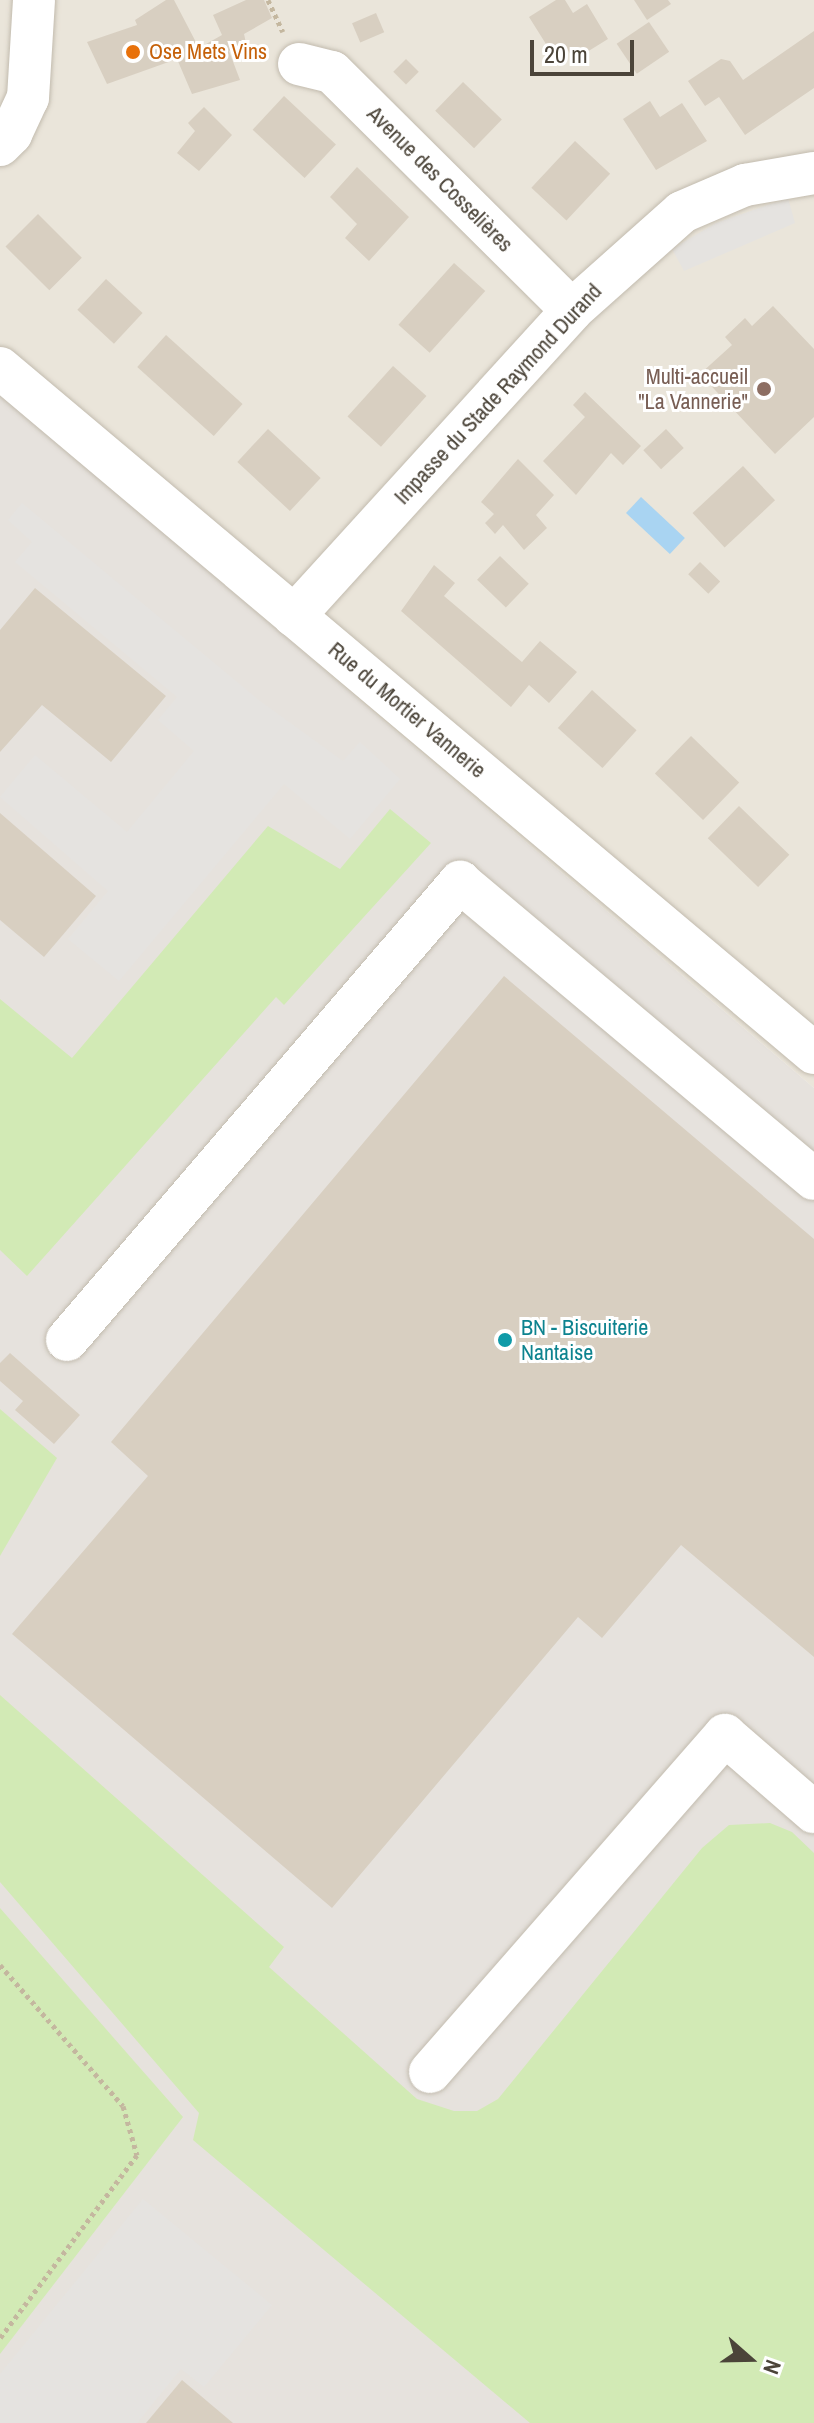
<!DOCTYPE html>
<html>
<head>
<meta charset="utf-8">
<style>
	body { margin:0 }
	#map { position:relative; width:814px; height:2423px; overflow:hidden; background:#f6f3ec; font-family:"Archivo Narrow",sans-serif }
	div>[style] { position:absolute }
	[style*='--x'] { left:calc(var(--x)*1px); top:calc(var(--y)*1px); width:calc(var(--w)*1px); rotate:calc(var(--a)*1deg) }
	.residential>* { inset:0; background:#eae5da }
	.industrial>* { inset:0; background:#e6e2dd }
	.green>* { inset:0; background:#d2eab5 }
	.parking>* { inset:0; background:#e5e3e0 }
	.water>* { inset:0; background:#a9d4f2; transform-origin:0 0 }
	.building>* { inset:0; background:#d8cfc1; transform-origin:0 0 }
	.path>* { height:5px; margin-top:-2.5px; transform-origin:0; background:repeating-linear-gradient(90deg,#c4b79f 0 4px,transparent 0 8px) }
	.roads { filter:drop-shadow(0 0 2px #c2bbae) drop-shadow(0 0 2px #c2bbae) }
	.minor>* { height:42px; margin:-21px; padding:0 21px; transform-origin:21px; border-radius:21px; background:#fff }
	.dots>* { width:22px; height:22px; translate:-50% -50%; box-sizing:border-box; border:4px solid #fff; border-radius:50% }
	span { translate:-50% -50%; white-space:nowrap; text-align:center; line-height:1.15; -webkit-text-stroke:6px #fff; paint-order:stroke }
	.food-label { font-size:22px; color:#c56008 }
	.left { translate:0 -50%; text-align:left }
	.street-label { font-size:22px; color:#4b4439 }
	.education-label { font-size:22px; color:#785e54 }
	.right { translate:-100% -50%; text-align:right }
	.culture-label { font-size:22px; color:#0d838f }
	.north { position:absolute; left:710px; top:2319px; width:80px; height:80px; -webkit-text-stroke:6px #fff; paint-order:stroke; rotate:110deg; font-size:22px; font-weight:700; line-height:32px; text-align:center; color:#4b4439 }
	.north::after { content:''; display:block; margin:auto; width:28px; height:36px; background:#4b4439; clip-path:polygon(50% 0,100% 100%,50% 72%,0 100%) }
	.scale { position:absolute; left:530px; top:40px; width:104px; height:36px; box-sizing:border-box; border:4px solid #4b4439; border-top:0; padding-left:10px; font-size:24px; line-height:28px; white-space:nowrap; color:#4b4439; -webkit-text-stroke:6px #fff; paint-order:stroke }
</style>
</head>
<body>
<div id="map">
	<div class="residential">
		<i style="clip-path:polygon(0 0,814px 0,814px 1088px,0 393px)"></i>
	</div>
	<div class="industrial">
		<i style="clip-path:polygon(0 393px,814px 1088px,814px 2423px,0 2423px)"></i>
	</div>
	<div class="green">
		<i style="clip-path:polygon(390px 809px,431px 843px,284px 1005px,276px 997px,27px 1276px,0 1250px,0 999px,72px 1058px,268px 826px,340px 869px)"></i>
		<i style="clip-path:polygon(0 1409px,57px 1458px,0 1556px)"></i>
		<i style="clip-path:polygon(0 1695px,284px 1947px,269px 1967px,417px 2099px,454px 2111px,477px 2111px,498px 2099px,702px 1848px,729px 1825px,770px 1823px,792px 1832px,814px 1853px,814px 2423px,530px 2423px,193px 2140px,199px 2113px,0 1882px)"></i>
		<i style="clip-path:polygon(0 1908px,183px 2117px,0 2354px)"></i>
	</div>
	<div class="parking">
		<i style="clip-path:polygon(788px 198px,795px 223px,684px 271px,672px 249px,716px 223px)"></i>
		<i style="clip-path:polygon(22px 503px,260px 701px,343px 761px,360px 742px,400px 779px,350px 839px,284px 784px,119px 981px,68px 939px,108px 891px,0 797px,35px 755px,127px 832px,194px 751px,158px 720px,177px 697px,15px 562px,32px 542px,8px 520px)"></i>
		<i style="clip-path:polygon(143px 2199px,272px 2305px,204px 2387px,181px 2369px,137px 2423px,0 2423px,0 2374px)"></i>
	</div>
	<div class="water">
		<i style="left:641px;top:497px;width:60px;height:22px;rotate:43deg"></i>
	</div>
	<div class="building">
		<i style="clip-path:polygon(166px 0,174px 0,199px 48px,222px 35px,213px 15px,246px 0,264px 0,272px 18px,244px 34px,246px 43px,229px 51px,240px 80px,192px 94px,177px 59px,107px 84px,87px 42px,137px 25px,135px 20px)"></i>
		<i style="clip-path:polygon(556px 0,565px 0,573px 13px,587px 4px,608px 39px,574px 60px,564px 44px,551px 52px,529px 17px)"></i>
		<i style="clip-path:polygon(634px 0,668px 0,671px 4px,647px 20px)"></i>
		<i style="left:376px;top:13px;width:21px;height:26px;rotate:67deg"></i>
		<i style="left:649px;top:22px;width:36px;height:39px;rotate:56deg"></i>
		<i style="clip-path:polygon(814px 31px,814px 88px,745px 135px,719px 97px,705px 106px,688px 81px,721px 59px,730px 61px,743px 80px)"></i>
		<i style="left:406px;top:59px;width:18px;height:18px;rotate:45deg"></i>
		<i style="left:463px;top:82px;width:54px;height:40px;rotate:44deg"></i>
		<i style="left:284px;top:96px;width:71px;height:46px;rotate:43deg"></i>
		<i style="clip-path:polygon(650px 101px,660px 117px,682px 103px,707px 141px,656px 170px,623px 119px)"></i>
		<i style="clip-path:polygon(204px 107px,232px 135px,199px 171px,177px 153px,195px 131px,188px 123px)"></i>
		<i style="left:575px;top:141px;width:48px;height:64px;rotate:43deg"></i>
		<i style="clip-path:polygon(357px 167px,409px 217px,369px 261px,345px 238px,357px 224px,330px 197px)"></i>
		<i style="left:38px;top:214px;width:62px;height:46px;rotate:45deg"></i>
		<i style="left:454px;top:263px;width:42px;height:83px;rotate:42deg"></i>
		<i style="left:106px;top:279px;width:50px;height:42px;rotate:43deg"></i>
		<i style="clip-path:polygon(773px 306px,814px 349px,814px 417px,775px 454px,700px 374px,732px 345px,725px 337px,745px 318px,752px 326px)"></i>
		<i style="left:166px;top:335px;width:103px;height:43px;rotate:42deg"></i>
		<i style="left:393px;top:366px;width:45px;height:68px;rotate:42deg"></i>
		<i style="clip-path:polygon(585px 392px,641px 446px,623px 465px,611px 453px,576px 495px,543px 461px,585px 417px,573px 405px)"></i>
		<i style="left:268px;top:429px;width:72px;height:45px;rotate:43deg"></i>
		<i style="left:666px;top:429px;width:26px;height:31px;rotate:47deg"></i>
		<i style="clip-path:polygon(518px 459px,554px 495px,536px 515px,547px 528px,524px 550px,503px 525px,495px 534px,485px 523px,494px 514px,481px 502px)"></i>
		<i style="left:743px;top:466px;width:47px;height:69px;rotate:47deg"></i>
		<i style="left:500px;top:556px;width:40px;height:33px;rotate:44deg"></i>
		<i style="left:700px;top:562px;width:28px;height:17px;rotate:44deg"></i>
		<i style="clip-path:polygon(434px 565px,455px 583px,444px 596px,522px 662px,540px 641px,577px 672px,549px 703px,529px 685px,511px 707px,401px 611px)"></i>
		<i style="clip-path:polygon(35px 588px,166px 696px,111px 762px,42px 705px,0 752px,0 630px)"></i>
		<i style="left:592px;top:690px;width:60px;height:51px;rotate:42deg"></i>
		<i style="left:691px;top:736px;width:67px;height:52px;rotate:44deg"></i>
		<i style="left:739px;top:806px;width:70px;height:45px;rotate:44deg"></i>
		<i style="clip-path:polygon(0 813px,96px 896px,44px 957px,0 920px)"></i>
		<i style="clip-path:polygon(504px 976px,814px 1239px,814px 1657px,681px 1545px,602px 1638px,578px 1617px,332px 1908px,12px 1634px,148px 1476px,111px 1442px)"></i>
		<i style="clip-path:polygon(10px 1353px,80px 1415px,54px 1444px,15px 1410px,23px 1401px,0 1381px,0 1363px)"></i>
		<i style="clip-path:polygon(182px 2380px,233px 2423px,146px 2423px)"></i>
	</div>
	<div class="path">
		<i style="--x:268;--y:0;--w:35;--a:65"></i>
		<i style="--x:0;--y:1965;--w:187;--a:48.9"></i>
		<i style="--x:123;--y:2106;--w:51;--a:74.1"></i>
		<i style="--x:137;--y:2155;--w:229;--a:126.8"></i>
	</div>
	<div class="roads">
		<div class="minor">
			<i style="--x:299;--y:64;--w:34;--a:14"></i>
			<i style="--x:332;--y:72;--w:338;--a:44.8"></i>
			<i style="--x:0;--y:145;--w:16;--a:-45"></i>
			<i style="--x:11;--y:134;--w:40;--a:-65"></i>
			<i style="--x:28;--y:98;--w:98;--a:-86.5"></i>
			<i style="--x:0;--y:368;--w:1064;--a:40.08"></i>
			<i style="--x:294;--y:616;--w:413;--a:-47.7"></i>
			<i style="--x:572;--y:310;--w:147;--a:-41.7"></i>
			<i style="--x:682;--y:212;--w:69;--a:-23.2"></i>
			<i style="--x:745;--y:185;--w:70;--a:-9.9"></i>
			<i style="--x:67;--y:1340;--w:604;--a:-49.37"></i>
			<i style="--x:460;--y:882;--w:462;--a:40"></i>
			<i style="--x:430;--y:2072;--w:448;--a:-48.8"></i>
			<i style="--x:725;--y:1735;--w:118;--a:40.9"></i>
		</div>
	</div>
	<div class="dots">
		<i style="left:133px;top:52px;background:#e8710a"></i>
		<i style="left:764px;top:389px;background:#8d6e63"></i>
		<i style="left:505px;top:1340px;background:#0f9aa8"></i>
	</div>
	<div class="food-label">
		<span class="left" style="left:149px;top:52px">Ose Mets Vins</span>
	</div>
	<div class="street-label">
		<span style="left:440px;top:179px;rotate:45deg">Avenue des Cosselières</span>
		<span style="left:498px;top:394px;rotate:-47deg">Impasse du Stade Raymond Durand</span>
		<span style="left:407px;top:710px;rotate:40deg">Rue du Mortier Vannerie</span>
	</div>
	<div class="education-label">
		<span class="right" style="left:748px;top:389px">Multi-accueil<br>"La Vannerie"</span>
	</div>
	<div class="culture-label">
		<span class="left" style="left:521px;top:1340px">BN - Biscuiterie<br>Nantaise</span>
	</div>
	<div class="north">N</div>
	<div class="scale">20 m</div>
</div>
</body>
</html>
